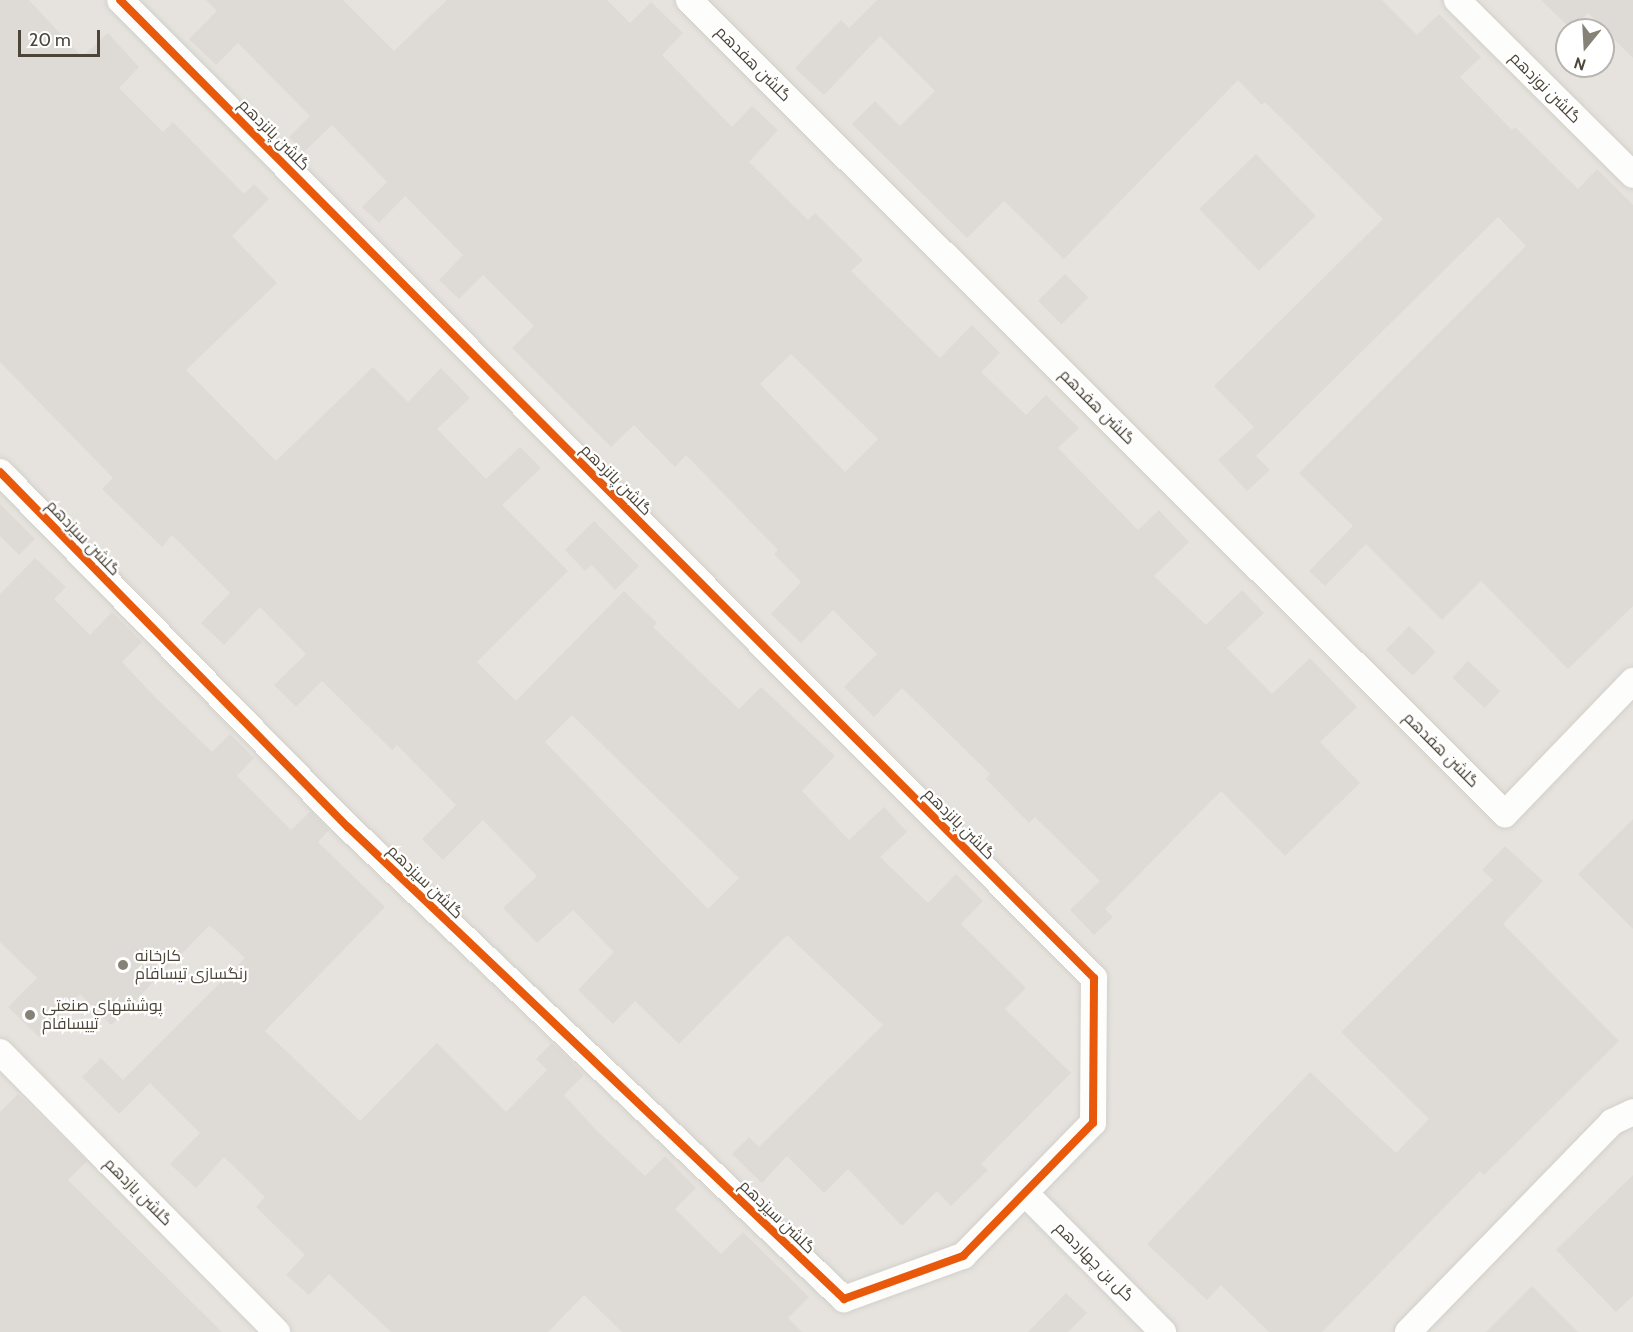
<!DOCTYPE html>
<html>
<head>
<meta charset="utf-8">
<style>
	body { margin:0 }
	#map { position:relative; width:1633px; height:1332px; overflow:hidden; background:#f4f2ee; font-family:Cabin,Cairo,sans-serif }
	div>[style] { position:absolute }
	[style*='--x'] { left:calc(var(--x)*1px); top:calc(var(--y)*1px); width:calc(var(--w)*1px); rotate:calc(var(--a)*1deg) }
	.industrial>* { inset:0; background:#e6e2dd }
	.building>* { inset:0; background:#dedbd6; transform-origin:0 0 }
	.roads { filter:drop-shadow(0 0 2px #d2d0cb) drop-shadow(0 0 2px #d2d0cb) }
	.minor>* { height:26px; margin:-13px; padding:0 13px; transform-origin:13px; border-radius:13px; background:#fdfdfc }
	.cycleway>* { height:8px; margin:-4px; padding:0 4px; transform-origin:4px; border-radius:4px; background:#e8590c }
	.dots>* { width:16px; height:16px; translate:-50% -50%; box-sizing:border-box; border:3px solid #fff; border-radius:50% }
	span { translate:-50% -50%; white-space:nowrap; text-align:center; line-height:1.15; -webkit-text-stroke:4.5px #fff; paint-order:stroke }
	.street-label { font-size:16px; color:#4c4538 }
	.poi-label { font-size:16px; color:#4c4538 }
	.left { translate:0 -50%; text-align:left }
	.north { position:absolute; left:1555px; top:18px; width:60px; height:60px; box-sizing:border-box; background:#fff; border:2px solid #b7b5af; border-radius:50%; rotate:198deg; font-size:16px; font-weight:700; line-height:24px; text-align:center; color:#4c4538 }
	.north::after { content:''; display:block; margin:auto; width:21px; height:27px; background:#878278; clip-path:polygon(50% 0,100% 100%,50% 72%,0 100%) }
	.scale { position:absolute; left:18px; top:30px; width:82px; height:27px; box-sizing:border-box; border:3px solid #4c4538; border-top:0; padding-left:8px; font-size:18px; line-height:21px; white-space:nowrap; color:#4c4538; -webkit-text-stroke:4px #fff; paint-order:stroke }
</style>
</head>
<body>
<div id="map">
	<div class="industrial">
		<i style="clip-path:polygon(evenodd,0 0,1633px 0,1633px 1332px,0 1332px,0 0,1567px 30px,1603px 30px,1603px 66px,1567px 66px,1567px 30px)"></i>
	</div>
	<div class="building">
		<i style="clip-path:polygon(evenodd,0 0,29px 0,82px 57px,108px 33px,139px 67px,119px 88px,163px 132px,173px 122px,244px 194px,254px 184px,269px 199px,232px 236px,277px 283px,186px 370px,276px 461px,373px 367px,408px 402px,441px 368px,470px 398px,437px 429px,486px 479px,520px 447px,541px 468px,502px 505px,568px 571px,477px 662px,516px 701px,624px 591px,657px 623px,653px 627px,739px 709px,761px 687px,835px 756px,802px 791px,849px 840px,884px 807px,907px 832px,880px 857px,928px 903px,956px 874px,983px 901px,961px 924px,1026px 988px,1005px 1009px,1071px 1073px,981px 1164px,988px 1170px,951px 1206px,937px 1191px,902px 1226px,848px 1169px,824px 1193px,787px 1156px,762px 1183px,732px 1154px,749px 1137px,759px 1147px,883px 1025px,787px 935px,679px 1044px,635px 1001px,613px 1024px,578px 990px,614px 952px,573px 910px,537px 943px,503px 908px,537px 876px,483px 820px,443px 860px,422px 839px,456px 805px,397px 745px,392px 750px,322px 681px,296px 707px,274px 685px,306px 654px,260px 607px,224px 645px,201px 623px,230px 593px,172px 535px,162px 547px,102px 489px,113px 478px,0 362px,0 0,572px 715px,739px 878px,708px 909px,545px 742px,572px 715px)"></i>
		<i style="clip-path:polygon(evenodd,206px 0,343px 0,394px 51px,447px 0,607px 0,630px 23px,651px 2px,683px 33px,662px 55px,732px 127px,752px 106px,778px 130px,749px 162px,808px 220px,815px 213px,863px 260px,851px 271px,940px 358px,972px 325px,1000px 353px,981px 372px,1026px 415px,1046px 395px,1079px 428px,1058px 448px,1138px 530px,1159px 510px,1189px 542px,1154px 576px,1206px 625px,1242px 590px,1264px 613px,1227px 648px,1272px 694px,1310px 658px,1357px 707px,1320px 742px,1360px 783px,1285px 856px,1221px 791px,1105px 909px,1113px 917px,1094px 935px,1070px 910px,1100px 881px,1035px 817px,1029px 823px,986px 779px,990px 774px,902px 688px,874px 717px,844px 687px,877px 654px,833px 610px,801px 643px,771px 614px,801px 582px,774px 554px,778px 550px,686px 455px,675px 467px,634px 425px,611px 447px,512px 348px,534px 326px,483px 275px,459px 299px,439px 280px,463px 255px,405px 196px,379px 223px,362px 207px,387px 182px,332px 125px,304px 152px,289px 137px,310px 116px,238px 43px,216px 65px,189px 39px,217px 11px,206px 0,791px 354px,878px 439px,845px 472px,760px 384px,791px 354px)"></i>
		<i style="clip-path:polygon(877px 0,1382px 0,1417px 35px,1439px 14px,1481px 57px,1460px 77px,1512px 130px,1515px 127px,1578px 189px,1597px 169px,1633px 205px,1633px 606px,1568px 669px,1481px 581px,1442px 620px,1366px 544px,1325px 586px,1309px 571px,1353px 526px,1299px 473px,1526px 246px,1498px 217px,1256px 456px,1270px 470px,1247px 491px,1218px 460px,1254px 427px,1214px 386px,1383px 219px,1265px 102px,1262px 105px,1238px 80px,1064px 259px,1004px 201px,967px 238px,852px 124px,875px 101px,900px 126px,935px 91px,880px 36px,824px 95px,795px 68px,841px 20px,849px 28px)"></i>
		<i style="clip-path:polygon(1541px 0,1633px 0,1633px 58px,1588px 13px,1572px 30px)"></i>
		<i style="left:1256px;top:154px;width:86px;height:79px;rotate:46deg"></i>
		<i style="left:1065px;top:274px;width:33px;height:38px;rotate:45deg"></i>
		<i style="clip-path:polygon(0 504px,35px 539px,19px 555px,0 536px)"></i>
		<i style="clip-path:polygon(594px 521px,639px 566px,615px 590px,592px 565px,585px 571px,565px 550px)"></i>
		<i style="clip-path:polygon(35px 558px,66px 587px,54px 599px,90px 635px,112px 612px,142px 642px,122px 662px,154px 696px,212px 752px,230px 734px,254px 758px,237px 776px,291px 830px,311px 811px,329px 830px,318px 842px,385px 907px,265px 1031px,360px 1121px,437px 1043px,506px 1112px,547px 1070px,536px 1059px,552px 1043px,584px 1075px,564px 1095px,598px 1132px,645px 1176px,665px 1156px,696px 1188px,675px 1209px,721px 1254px,743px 1232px,809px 1297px,788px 1318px,802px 1332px,622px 1332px,584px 1295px,548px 1332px,391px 1332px,329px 1274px,309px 1295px,286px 1275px,305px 1255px,256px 1207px,265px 1197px,224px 1157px,196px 1188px,170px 1164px,200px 1133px,150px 1083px,119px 1114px,82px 1077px,101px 1058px,123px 1080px,245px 958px,214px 929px,209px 926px,111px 1025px,80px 994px,39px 1037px,8px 1007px,37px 978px,0 942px,0 594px)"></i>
		<i style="left:1409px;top:626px;width:37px;height:33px;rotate:44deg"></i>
		<i style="left:1468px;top:661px;width:44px;height:23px;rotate:43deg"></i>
		<i style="clip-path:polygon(1633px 819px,1633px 929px,1578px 874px)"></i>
		<i style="clip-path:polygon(1505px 846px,1543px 881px,1503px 924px,1619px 1041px,1484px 1175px,1480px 1171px,1322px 1332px,1269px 1332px,1221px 1285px,1207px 1300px,1147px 1244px,1310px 1072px,1396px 1153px,1429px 1119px,1341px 1032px,1493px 880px,1482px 870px)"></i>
		<i style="clip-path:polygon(18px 1094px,87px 1161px,68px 1180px,222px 1332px,0 1332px,0 1112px)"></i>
		<i style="clip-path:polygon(1633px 1175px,1633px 1296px,1616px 1312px,1556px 1250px)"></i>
		<i style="clip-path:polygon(1532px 1286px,1578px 1332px,1486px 1332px)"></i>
		<i style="clip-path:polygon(1066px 1293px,1087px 1313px,1068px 1332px,1028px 1332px)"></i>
	</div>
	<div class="roads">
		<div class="minor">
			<i style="--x:689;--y:0;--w:1153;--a:44.93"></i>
			<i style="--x:1505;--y:814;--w:185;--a:-46.1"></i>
			<i style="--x:1457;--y:0;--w:248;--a:44.8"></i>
			<i style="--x:0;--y:472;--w:497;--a:45.6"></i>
			<i style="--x:348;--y:827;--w:685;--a:43.58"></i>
			<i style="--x:844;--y:1299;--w:127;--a:-19.9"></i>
			<i style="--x:963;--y:1256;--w:186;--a:-45.7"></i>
			<i style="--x:1093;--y:1123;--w:145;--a:-89.6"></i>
			<i style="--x:1094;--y:978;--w:1380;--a:-134.88"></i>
			<i style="--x:0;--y:1052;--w:394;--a:45.3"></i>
			<i style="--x:1025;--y:1193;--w:196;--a:45.2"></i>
			<i style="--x:1408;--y:1332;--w:293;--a:-45.8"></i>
			<i style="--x:1612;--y:1122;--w:23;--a:-25"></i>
		</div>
	</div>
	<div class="cycleway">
		<i style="--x:0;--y:472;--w:497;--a:45.6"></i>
		<i style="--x:348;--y:827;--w:685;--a:43.58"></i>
		<i style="--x:844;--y:1299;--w:127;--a:-19.9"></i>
		<i style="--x:963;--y:1256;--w:186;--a:-45.7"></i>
		<i style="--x:1093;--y:1123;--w:145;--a:-89.6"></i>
		<i style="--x:1094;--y:978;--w:1380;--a:-134.88"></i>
	</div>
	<div class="dots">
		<i style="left:123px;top:965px;background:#878278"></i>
		<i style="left:30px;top:1015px;background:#878278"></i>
	</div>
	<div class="street-label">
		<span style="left:753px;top:64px;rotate:45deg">گلشن هفدهم</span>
		<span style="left:1545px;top:88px;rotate:45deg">گلشن نوزدهم</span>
		<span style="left:274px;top:135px;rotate:45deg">گلشن پانزدهم</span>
		<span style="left:1097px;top:407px;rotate:45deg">گلشن هفدهم</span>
		<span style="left:616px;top:480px;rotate:45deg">گلشن پانزدهم</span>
		<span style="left:83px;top:538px;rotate:46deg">گلشن سیزدهم</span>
		<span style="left:1441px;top:750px;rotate:45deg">گلشن هفدهم</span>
		<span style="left:959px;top:824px;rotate:45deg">گلشن پانزدهم</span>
		<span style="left:425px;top:882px;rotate:44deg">گلشن سیزدهم</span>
		<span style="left:138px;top:1192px;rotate:45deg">گلشن یازدهم</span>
		<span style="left:777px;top:1217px;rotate:44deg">گلشن سیزدهم</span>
		<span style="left:1094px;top:1262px;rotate:45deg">گل بن چهاردهم</span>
	</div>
	<div class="poi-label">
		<span class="left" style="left:135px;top:965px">کارخانه<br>رنگسازی تیسافام</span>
		<span class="left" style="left:42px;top:1015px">پوششهای صنعتی<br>تییسافام</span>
	</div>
	<div class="north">N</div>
	<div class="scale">20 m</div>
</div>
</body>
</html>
